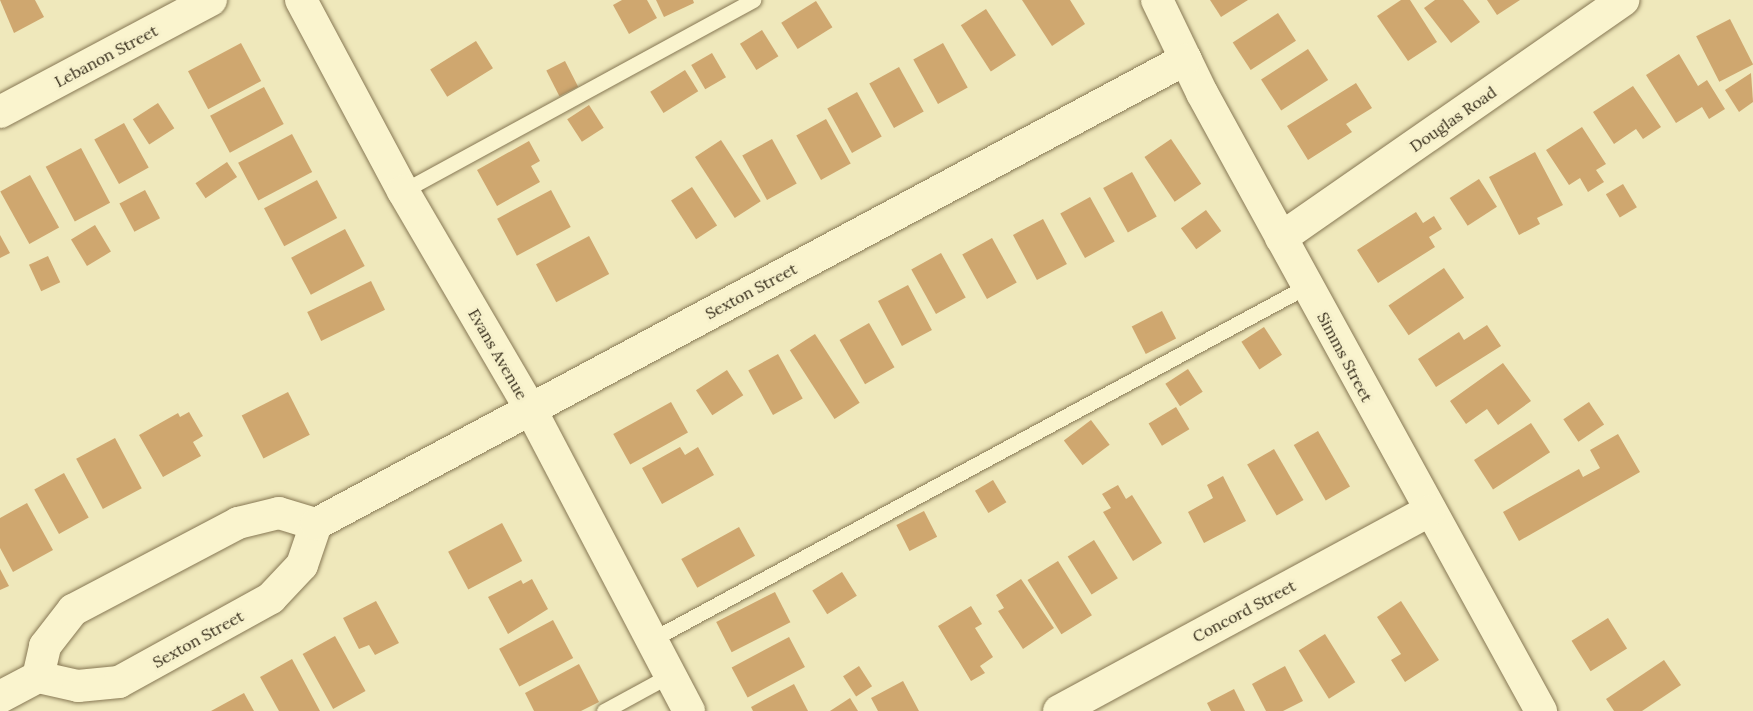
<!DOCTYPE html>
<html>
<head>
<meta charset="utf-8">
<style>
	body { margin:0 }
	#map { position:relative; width:1753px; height:711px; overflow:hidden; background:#efe8bb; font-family:Lora,serif }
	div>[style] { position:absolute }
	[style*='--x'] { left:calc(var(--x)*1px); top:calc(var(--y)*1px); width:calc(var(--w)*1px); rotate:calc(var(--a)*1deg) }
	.building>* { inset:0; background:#cfa76f; transform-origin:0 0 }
	.roads { filter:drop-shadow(0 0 2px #877854) drop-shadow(0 0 2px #877854) }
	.service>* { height:15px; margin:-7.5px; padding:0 7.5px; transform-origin:7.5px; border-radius:7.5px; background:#faf4ce }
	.minor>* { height:32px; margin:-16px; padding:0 16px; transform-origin:16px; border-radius:16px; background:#faf4ce }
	span { translate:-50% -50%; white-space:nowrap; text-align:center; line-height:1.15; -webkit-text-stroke:6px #f7f1cb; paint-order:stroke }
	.street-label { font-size:16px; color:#352c1a }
</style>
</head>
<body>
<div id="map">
	<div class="building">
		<i style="clip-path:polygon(0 0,35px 0,44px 17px,14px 33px)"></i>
		<i style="clip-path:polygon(622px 0,647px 0,657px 18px,629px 34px,613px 5px)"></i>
		<i style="clip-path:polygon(656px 0,693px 0,694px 3px,664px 17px)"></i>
		<i style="clip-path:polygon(1022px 0,1070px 0,1085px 24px,1052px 46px)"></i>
		<i style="clip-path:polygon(1210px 0,1248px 0,1221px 17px)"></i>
		<i style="clip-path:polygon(1401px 0,1410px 0,1437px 42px,1408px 61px,1377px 16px)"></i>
		<i style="clip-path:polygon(1435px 0,1463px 0,1480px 22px,1451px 43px,1424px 8px)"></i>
		<i style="clip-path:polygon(1487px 0,1520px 0,1497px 15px)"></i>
		<i style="left:816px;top:1px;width:31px;height:41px;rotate:58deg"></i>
		<i style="left:986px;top:9px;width:55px;height:30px;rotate:57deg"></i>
		<i style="left:1278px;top:13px;width:33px;height:54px;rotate:57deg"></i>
		<i style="left:1730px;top:19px;width:51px;height:38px;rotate:63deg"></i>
		<i style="left:762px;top:30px;width:31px;height:26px;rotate:58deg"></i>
		<i style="left:476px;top:41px;width:32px;height:54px;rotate:58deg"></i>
		<i style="left:241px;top:43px;width:43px;height:60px;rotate:62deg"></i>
		<i style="left:943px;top:43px;width:51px;height:34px;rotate:61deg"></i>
		<i style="left:1308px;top:49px;width:37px;height:56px;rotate:57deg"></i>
		<i style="left:712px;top:53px;width:28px;height:24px;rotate:60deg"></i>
		<i style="clip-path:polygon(1679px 54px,1698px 86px,1707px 80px,1725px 109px,1709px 119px,1702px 107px,1676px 123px,1646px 75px)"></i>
		<i style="left:565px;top:61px;width:29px;height:21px;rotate:63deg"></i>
		<i style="left:899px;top:67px;width:51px;height:34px;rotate:61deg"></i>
		<i style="left:685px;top:70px;width:25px;height:41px;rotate:58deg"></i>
		<i style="clip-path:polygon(1751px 73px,1753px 102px,1739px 112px,1725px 90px)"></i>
		<i style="clip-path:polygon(1356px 83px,1372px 108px,1346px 124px,1352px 132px,1308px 160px,1287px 126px)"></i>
		<i style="clip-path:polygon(1633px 86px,1661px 127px,1643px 139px,1636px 129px,1614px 144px,1593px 112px)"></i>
		<i style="left:264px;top:87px;width:42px;height:61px;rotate:62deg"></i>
		<i style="left:857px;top:92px;width:51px;height:34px;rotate:61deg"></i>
		<i style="left:158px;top:103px;width:30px;height:30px;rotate:57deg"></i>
		<i style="left:589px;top:105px;width:27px;height:26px;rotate:57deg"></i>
		<i style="left:826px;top:119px;width:51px;height:34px;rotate:61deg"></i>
		<i style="left:124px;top:123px;width:51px;height:34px;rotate:61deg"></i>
		<i style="clip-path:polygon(1582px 127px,1606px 164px,1596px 170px,1604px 182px,1588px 192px,1580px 178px,1569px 185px,1546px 150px)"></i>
		<i style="left:292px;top:134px;width:43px;height:61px;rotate:62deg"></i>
		<i style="left:772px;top:139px;width:51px;height:34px;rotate:61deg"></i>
		<i style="left:1171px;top:139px;width:54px;height:32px;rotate:56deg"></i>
		<i style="left:721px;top:140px;width:73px;height:31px;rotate:57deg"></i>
		<i style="clip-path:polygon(529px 141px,540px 161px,531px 166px,540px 182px,497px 206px,477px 170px)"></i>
		<i style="left:81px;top:148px;width:62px;height:40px;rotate:62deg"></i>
		<i style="clip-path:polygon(1535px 152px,1563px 205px,1537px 218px,1540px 224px,1519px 235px,1489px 177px)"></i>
		<i style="left:227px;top:162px;width:18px;height:38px;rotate:56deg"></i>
		<i style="left:1132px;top:172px;width:51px;height:33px;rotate:61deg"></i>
		<i style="left:30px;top:175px;width:60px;height:34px;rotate:61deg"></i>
		<i style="left:1479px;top:179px;width:33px;height:35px;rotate:57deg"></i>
		<i style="left:317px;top:180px;width:43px;height:60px;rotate:62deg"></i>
		<i style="left:1623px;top:184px;width:27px;height:20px;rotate:59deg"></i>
		<i style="left:692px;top:187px;width:46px;height:25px;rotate:57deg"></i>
		<i style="left:145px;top:190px;width:32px;height:29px;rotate:62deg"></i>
		<i style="left:551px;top:190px;width:42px;height:61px;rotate:62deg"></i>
		<i style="left:1090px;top:197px;width:51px;height:34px;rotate:61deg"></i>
		<i style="left:1206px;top:210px;width:26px;height:31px;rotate:54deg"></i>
		<i style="clip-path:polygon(1416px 212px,1423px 223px,1434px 216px,1442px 229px,1429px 237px,1435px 247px,1378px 283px,1357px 250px)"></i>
		<i style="left:1043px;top:219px;width:51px;height:34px;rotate:62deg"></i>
		<i style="left:95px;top:225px;width:31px;height:28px;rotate:59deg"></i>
		<i style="left:345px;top:229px;width:42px;height:61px;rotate:62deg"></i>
		<i style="clip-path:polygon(0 235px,10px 253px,0 258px)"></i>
		<i style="left:589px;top:236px;width:43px;height:60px;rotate:62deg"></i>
		<i style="left:992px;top:238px;width:51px;height:34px;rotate:61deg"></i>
		<i style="left:941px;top:253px;width:51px;height:34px;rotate:61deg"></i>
		<i style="left:48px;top:256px;width:29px;height:21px;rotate:65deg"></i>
		<i style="left:1444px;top:268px;width:36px;height:67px;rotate:56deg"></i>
		<i style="left:371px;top:281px;width:32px;height:71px;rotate:64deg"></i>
		<i style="left:908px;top:285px;width:51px;height:34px;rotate:62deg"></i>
		<i style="left:1162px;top:311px;width:31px;height:34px;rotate:63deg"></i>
		<i style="left:869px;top:323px;width:51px;height:34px;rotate:60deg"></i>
		<i style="clip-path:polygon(1487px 325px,1501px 346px,1436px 387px,1418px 359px,1459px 332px,1464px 340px)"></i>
		<i style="left:1264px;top:327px;width:33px;height:27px;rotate:57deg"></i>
		<i style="left:815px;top:334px;width:82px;height:30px;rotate:57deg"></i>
		<i style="left:778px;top:354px;width:51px;height:34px;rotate:61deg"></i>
		<i style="clip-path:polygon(1503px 363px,1531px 401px,1498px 425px,1487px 409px,1466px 424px,1450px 401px)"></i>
		<i style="left:1188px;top:369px;width:27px;height:27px;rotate:57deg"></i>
		<i style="left:727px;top:370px;width:30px;height:37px;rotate:57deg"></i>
		<i style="left:288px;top:392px;width:48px;height:52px;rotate:63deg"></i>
		<i style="left:671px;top:402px;width:35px;height:66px;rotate:61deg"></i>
		<i style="left:1589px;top:402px;width:27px;height:31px;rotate:56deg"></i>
		<i style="left:1176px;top:407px;width:26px;height:32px;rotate:59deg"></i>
		<i style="clip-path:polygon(189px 412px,203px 436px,193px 442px,201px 456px,163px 477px,139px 435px,178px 413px,180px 417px)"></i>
		<i style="left:1091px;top:420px;width:31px;height:34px;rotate:53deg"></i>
		<i style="left:1531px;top:423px;width:35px;height:68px;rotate:57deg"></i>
		<i style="left:1318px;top:431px;width:64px;height:28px;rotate:60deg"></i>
		<i style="clip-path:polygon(1618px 434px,1640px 472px,1519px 541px,1503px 512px,1579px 469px,1583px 477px,1600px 468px,1590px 450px)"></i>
		<i style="left:115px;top:438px;width:57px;height:44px;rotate:62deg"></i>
		<i style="clip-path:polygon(680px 447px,685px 455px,698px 447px,714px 475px,662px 504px,642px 468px)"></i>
		<i style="left:1274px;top:449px;width:59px;height:31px;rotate:60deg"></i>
		<i style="left:64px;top:473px;width:51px;height:34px;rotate:61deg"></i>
		<i style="clip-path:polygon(1223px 476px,1246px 521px,1204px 543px,1188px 512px,1213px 498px,1207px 485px)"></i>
		<i style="left:993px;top:480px;width:26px;height:21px;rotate:59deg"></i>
		<i style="clip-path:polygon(1118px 485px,1126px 499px,1132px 495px,1162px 543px,1133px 561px,1103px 512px,1111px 508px,1102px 494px)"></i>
		<i style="clip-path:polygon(27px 503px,53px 550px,13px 572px,0 548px,0 518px)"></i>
		<i style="left:924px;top:511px;width:29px;height:31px;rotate:63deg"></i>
		<i style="left:502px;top:523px;width:43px;height:61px;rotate:62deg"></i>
		<i style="left:739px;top:527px;width:33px;height:66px;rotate:61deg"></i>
		<i style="left:1094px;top:540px;width:45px;height:31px;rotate:58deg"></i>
		<i style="left:1058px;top:561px;width:64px;height:36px;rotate:58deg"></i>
		<i style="clip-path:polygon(0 569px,9px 586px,0 590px)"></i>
		<i style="left:842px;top:572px;width:28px;height:35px;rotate:58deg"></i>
		<i style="clip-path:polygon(532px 579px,548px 609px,508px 634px,488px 597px,521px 580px,523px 584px)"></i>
		<i style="clip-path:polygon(1021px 579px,1054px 628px,1023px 649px,998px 611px,1004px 608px,996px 595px)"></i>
		<i style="left:775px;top:592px;width:34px;height:66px;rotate:63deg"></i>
		<i style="clip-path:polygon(376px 601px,399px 643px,375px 655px,369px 645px,359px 649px,343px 618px)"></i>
		<i style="clip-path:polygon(1401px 601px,1439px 660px,1405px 682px,1391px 660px,1401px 654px,1377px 617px)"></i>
		<i style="clip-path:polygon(971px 606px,982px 624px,975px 628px,993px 657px,980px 666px,985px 673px,971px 681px,938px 626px)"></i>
		<i style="left:1608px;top:618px;width:36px;height:43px;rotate:58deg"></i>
		<i style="left:553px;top:620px;width:43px;height:61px;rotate:62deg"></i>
		<i style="left:1325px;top:634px;width:57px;height:31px;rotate:58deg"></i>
		<i style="left:335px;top:636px;width:63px;height:37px;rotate:61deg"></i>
		<i style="left:789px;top:637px;width:34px;height:65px;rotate:62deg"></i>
		<i style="clip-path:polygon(292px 659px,320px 711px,279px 711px,260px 677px)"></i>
		<i style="clip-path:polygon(1664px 660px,1681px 685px,1642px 711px,1614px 711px,1606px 699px)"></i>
		<i style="clip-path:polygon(579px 664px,599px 702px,581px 711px,534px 711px,525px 693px)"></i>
		<i style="left:859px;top:666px;width:24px;height:19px;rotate:57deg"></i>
		<i style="clip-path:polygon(1285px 666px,1303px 701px,1283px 711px,1266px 711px,1252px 684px)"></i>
		<i style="clip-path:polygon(903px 681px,919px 711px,878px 711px,871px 698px)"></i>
		<i style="clip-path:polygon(794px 684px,808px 711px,753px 711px,751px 707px)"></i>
		<i style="clip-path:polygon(1234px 689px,1245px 711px,1211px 711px,1207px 703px)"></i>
		<i style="clip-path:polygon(244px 693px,254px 711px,211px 711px)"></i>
		<i style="clip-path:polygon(850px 698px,858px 711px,830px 711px)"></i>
	</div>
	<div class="roads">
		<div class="service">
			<i style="--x:403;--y:191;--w:399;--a:-28.6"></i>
			<i style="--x:651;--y:640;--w:745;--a:-28.35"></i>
			<i style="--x:604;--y:711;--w:75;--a:-28.6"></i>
		</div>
		<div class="minor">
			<i style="--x:301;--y:0;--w:217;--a:61.9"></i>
			<i style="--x:403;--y:191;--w:254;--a:59.7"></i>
			<i style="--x:531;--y:410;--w:340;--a:62.3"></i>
			<i style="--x:1157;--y:0;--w:103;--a:64.2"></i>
			<i style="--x:1202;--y:93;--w:705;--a:61.25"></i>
			<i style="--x:0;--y:112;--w:239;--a:-28"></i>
			<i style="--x:1281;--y:238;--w:417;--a:-34.8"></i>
			<i style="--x:38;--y:677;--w:32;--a:-77"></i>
			<i style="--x:45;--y:646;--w:46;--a:-52.1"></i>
			<i style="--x:73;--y:610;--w:187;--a:-27.8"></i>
			<i style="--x:238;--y:523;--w:42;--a:-13.7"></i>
			<i style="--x:279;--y:513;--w:39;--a:17"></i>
			<i style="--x:0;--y:697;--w:43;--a:-27.8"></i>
			<i style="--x:38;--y:677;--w:41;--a:12.7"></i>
			<i style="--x:78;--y:686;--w:41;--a:-5.6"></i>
			<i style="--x:119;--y:682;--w:174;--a:-28.9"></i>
			<i style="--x:271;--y:598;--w:45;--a:-46.8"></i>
			<i style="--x:302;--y:565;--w:43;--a:-71.1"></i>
			<i style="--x:316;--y:524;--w:986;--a:-28.12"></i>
			<i style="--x:1059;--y:711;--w:421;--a:-28.4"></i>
		</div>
	</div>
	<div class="street-label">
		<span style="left:106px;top:56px;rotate:-28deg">Lebanon Street</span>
		<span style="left:1453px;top:119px;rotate:-35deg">Douglas Road</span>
		<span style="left:751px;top:291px;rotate:-28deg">Sexton Street</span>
		<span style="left:498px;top:354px;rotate:60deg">Evans Avenue</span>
		<span style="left:1345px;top:357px;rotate:62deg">Simms Street</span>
		<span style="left:1244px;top:611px;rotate:-28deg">Concord Street</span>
		<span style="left:198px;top:639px;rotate:-29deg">Sexton Street</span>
	</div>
</div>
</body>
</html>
